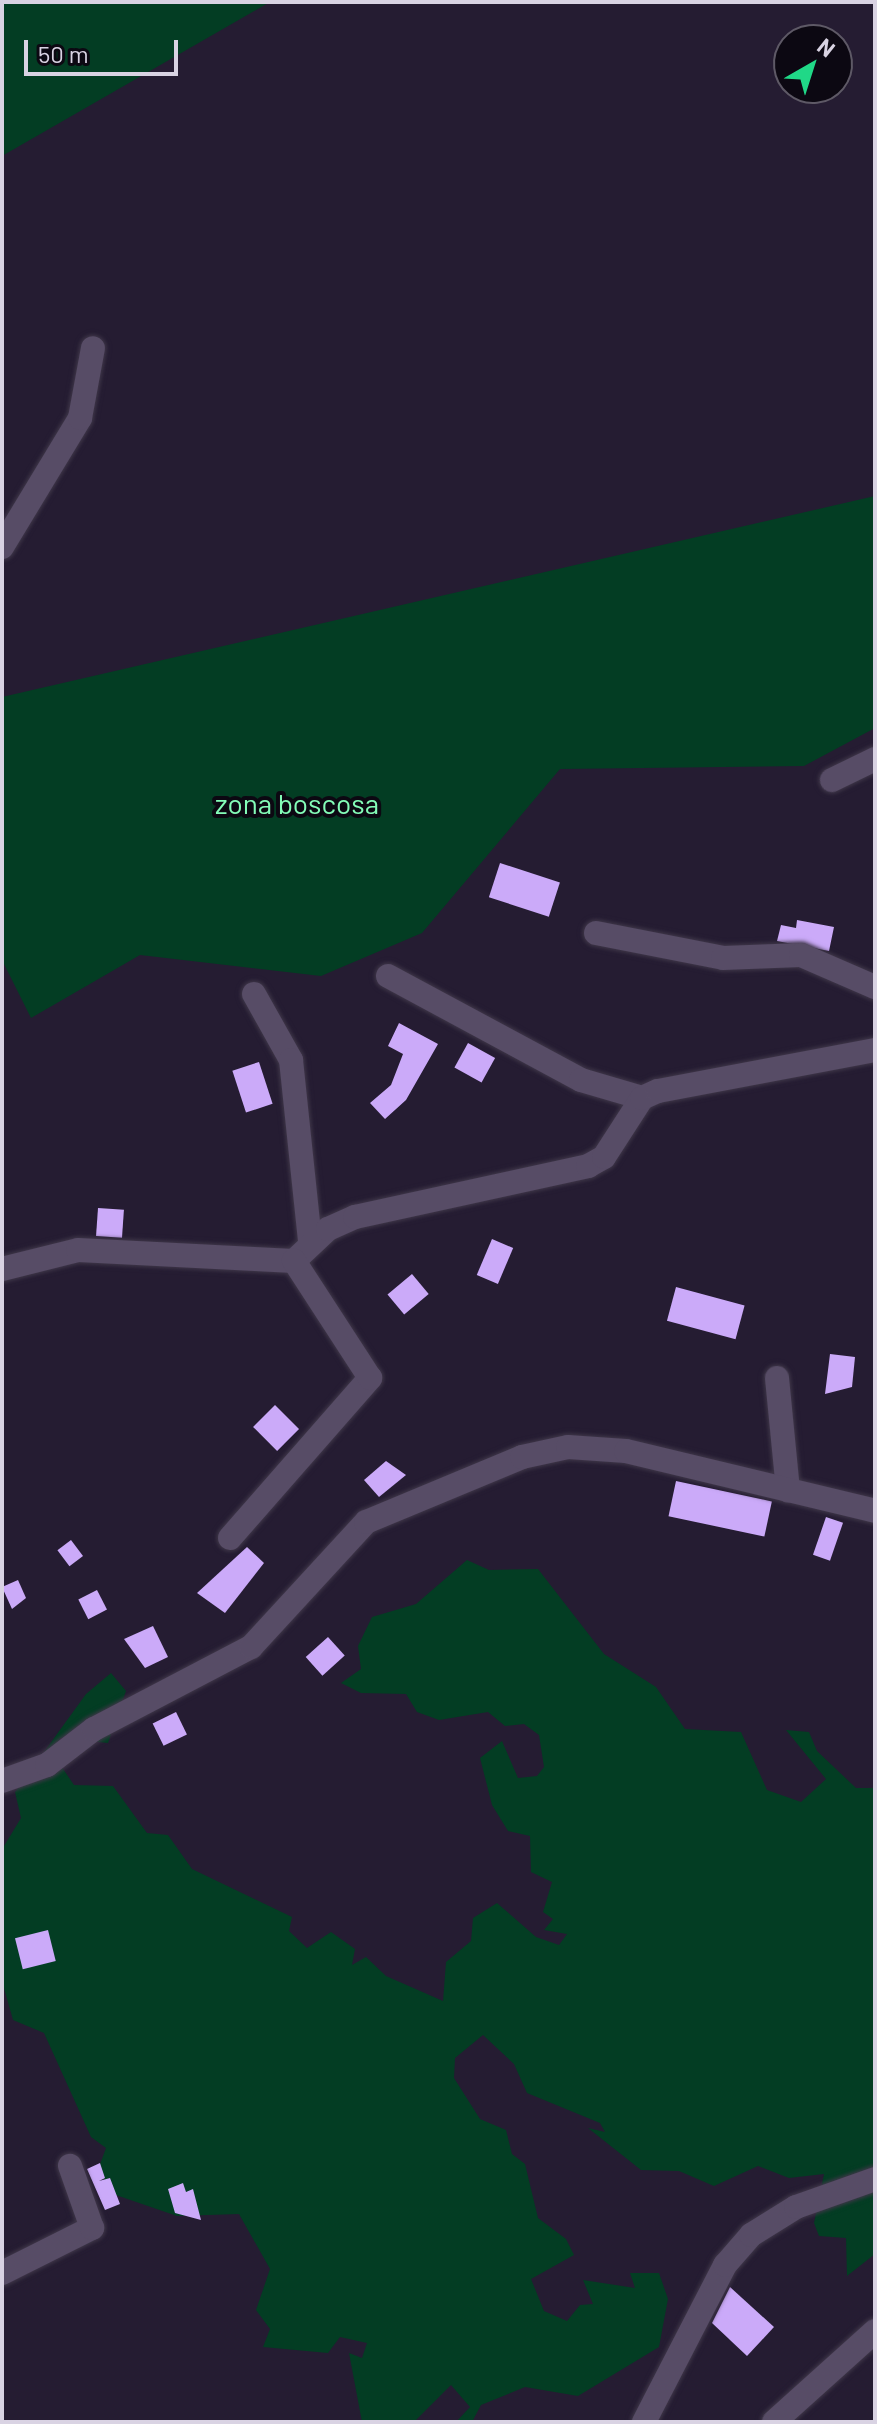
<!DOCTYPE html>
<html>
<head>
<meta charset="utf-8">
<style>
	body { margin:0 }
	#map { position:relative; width:877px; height:2424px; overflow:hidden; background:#251c32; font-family:Barlow,sans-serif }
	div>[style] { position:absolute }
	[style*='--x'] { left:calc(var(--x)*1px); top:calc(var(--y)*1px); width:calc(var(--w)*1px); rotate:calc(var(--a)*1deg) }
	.green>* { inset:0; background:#033d23 }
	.building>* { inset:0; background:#cbaaf9; transform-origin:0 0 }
	.roads { filter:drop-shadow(0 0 2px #3f3749) drop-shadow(0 0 2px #3f3749) }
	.minor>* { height:24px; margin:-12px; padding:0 12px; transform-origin:12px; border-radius:12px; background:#574c66 }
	span { translate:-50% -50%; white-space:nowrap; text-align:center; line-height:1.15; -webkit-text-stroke:8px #0c0812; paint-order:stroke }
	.park-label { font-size:28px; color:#84fcb8 }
	.frame { position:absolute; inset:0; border:4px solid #d9d3e3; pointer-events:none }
	.north { position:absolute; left:773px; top:24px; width:80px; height:80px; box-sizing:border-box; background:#0c0812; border:2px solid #5e5966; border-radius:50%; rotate:39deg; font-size:22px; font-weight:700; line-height:32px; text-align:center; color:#d9d3e3 }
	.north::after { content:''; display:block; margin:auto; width:28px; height:36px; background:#20d887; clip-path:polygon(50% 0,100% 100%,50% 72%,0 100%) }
	.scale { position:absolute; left:24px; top:40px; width:154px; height:36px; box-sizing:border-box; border:4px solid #d9d3e3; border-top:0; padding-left:10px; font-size:24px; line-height:28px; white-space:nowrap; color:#d9d3e3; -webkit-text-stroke:6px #0c0812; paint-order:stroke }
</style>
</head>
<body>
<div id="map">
	<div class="green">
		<i style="clip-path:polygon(2px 2px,270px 2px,2px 156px)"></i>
		<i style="clip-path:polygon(875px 496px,875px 728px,804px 766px,560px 769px,422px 933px,321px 976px,140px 955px,31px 1018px,2px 960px,2px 697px)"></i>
		<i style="clip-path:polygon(467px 1560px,489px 1570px,538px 1569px,604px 1654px,656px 1687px,685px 1729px,741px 1732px,767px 1790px,801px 1802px,826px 1779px,786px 1730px,809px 1732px,817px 1751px,856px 1788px,875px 1788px,875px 2254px,847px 2276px,846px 2238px,819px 2236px,814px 2223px,824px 2174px,789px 2178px,758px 2166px,714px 2186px,679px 2171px,641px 2170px,588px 2128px,605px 2132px,600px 2123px,527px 2093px,514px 2064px,483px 2035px,455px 2058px,454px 2078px,480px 2119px,506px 2130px,512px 2154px,525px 2164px,538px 2218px,566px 2239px,574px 2255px,531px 2279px,544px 2311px,567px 2321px,580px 2305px,593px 2304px,583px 2280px,635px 2288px,630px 2273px,659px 2273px,668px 2299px,659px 2347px,578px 2396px,525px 2387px,481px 2405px,472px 2422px,456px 2422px,470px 2407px,451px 2385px,414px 2422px,362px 2422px,349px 2353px,362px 2358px,367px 2343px,340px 2337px,328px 2353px,263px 2347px,270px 2329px,256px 2310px,270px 2269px,239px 2214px,177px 2216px,110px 2193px,99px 2167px,106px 2148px,91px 2137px,44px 2033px,13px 2020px,2px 1981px,4px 1846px,21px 1818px,15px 1792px,86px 1694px,111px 1673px,126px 1691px,108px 1743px,60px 1738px,55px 1757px,74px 1785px,113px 1786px,147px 1833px,168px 1835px,192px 1869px,292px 1917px,289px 1931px,307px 1948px,331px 1932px,355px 1949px,352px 1965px,366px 1957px,386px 1976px,443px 2001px,446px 1962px,471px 1941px,473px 1918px,497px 1903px,536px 1937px,559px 1945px,567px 1934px,544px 1930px,553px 1919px,543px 1912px,552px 1882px,531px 1872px,530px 1836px,508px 1831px,492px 1805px,480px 1758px,502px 1741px,518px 1778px,537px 1776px,544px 1767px,539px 1735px,524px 1724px,505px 1726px,488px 1712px,439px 1720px,417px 1712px,406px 1694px,361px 1693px,341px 1683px,361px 1669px,358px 1646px,372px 1617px,416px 1604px)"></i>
	</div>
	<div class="building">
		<i style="left:500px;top:863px;width:63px;height:36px;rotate:18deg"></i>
		<i style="clip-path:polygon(797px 920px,834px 927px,829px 951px,777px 941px,781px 925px,796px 928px)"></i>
		<i style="clip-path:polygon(399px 1023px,438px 1044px,406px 1100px,385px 1119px,370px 1103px,391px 1085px,403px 1054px,388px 1046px)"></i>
		<i style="left:468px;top:1043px;width:31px;height:28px;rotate:29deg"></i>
		<i style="left:259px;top:1062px;width:44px;height:28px;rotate:72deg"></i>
		<i style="left:98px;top:1208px;width:26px;height:28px;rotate:4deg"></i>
		<i style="left:492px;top:1239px;width:23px;height:39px;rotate:23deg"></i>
		<i style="left:412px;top:1274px;width:26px;height:32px;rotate:50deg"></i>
		<i style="left:676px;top:1287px;width:71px;height:35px;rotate:15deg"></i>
		<i style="clip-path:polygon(830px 1354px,855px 1357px,852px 1387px,825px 1394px)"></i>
		<i style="left:275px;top:1405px;width:34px;height:31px;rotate:45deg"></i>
		<i style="clip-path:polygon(386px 1461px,406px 1475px,379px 1497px,364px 1480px)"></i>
		<i style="left:676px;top:1481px;width:98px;height:36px;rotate:12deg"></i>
		<i style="left:826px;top:1517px;width:18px;height:40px;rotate:19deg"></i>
		<i style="left:71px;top:1540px;width:20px;height:17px;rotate:53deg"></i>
		<i style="clip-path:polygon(247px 1547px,264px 1563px,225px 1613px,197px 1593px)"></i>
		<i style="clip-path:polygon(18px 1580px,26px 1598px,12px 1609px,2px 1587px)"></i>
		<i style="left:97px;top:1590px;width:22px;height:21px;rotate:63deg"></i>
		<i style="clip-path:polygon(153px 1626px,168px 1657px,145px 1668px,124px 1639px)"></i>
		<i style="left:328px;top:1637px;width:25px;height:30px;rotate:48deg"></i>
		<i style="left:176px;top:1712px;width:25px;height:26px;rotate:64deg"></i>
		<i style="left:48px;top:1930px;width:32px;height:34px;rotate:76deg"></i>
		<i style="clip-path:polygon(100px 2163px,105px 2178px,99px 2181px,110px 2178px,120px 2204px,105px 2210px,87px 2169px)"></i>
		<i style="clip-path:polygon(183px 2183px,186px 2192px,193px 2189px,201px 2220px,175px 2213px,168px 2189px)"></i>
		<i style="clip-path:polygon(730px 2287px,774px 2327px,747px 2356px,712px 2323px)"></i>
	</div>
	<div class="roads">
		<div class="minor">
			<i style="--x:2;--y:547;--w:151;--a:-58.8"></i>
			<i style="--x:80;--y:418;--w:71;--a:-79.5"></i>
			<i style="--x:832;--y:780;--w:48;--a:-26"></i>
			<i style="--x:596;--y:933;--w:129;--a:11.1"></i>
			<i style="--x:723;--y:958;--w:78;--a:-2.2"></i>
			<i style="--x:801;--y:955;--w:81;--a:23.4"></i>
			<i style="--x:388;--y:976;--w:219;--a:28.3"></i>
			<i style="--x:581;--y:1080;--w:64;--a:16.4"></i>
			<i style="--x:254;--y:994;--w:76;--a:60.7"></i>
			<i style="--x:291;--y:1060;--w:183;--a:84"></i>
			<i style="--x:294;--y:1261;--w:47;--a:-43.3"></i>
			<i style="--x:328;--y:1229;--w:30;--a:-24"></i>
			<i style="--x:355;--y:1217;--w:239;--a:-12.3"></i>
			<i style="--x:588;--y:1166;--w:18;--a:-29"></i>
			<i style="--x:604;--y:1157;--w:70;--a:-57.2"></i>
			<i style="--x:642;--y:1098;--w:17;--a:-24"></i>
			<i style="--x:658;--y:1091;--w:221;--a:-10.7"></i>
			<i style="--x:2;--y:1269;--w:78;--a:-14"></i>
			<i style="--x:78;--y:1250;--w:216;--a:2.9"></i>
			<i style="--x:777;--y:1378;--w:113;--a:84.4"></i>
			<i style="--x:230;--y:1538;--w:213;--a:-48.8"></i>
			<i style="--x:370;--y:1378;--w:140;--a:-123"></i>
			<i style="--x:2;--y:1781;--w:48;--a:-19.6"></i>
			<i style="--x:47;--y:1765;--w:59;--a:-37.5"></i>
			<i style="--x:94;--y:1729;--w:177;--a:-27.6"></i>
			<i style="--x:251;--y:1647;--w:170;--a:-47.4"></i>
			<i style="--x:366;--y:1522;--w:169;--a:-22.6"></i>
			<i style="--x:522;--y:1457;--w:47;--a:-12.3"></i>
			<i style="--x:568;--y:1447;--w:58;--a:3.9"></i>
			<i style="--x:626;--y:1451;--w:256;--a:13.5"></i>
			<i style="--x:2;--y:2273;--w:101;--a:-26.6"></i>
			<i style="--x:92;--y:2228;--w:66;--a:-109.5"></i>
			<i style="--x:644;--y:2422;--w:177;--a:-62.7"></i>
			<i style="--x:725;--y:2265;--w:40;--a:-49"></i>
			<i style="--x:751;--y:2235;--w:53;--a:-31.9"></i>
			<i style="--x:796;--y:2207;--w:84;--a:-19.5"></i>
			<i style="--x:774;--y:2422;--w:136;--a:-42"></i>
		</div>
	</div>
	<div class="park-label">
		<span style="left:297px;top:803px">zona boscosa</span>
	</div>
	<div class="frame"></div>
	<div class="north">N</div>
	<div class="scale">50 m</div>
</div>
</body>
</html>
